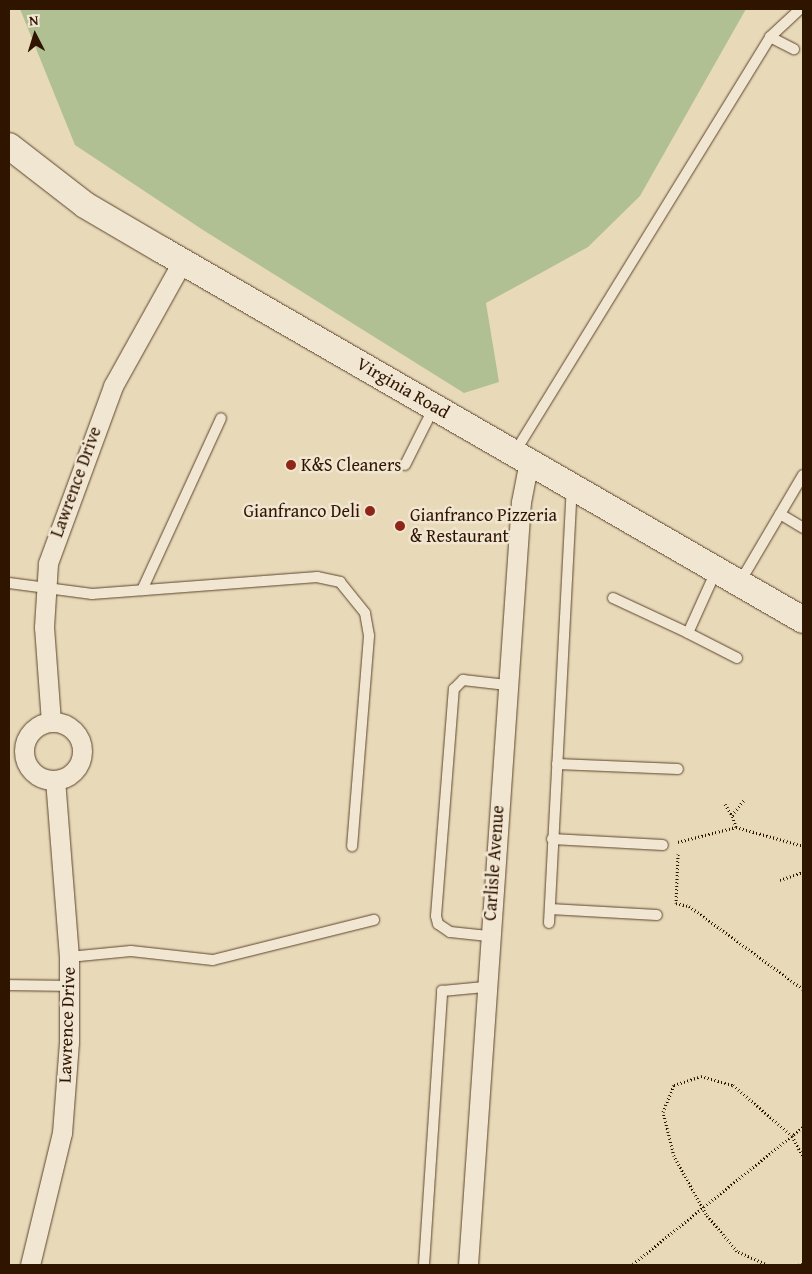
<!DOCTYPE html>
<html>
<head>
<meta charset="utf-8">
<style>
	body { margin:0 }
	#map { position:relative; width:812px; height:1274px; overflow:hidden; background:#e8d9b8; font-family:"Gentium Book Plus",serif }
	div>[style] { position:absolute }
	[style*='--x'] { left:calc(var(--x)*1px); top:calc(var(--y)*1px); width:calc(var(--w)*1px); rotate:calc(var(--a)*1deg) }
	.green>* { inset:0; background:#b0c093 }
	.path>* { height:3px; margin-top:-1.5px; transform-origin:0; background:repeating-linear-gradient(90deg,#2f1400 0 1px,transparent 0 3.5px) }
	.roads { filter:drop-shadow(0 0 1px #5d452e) drop-shadow(0 0 1px #5d452e) }
	.lane>* { height:10px; margin:-5px; padding:0 5px; transform-origin:5px; border-radius:5px; background:#f0e6d1 }
	.street>* { height:19px; margin:-9.5px; padding:0 9.5px; transform-origin:9.5px; border-radius:9.5px; background:#f0e6d1 }
	.street>.ring { margin:-9.5px; padding:0; box-sizing:content-box; background:none; border:19px solid #f0e6d1; border-radius:50% }
	.secondary>* { height:26px; margin:-13px; padding:0 13px; transform-origin:13px; border-radius:13px; background:#f0e6d1 }
	.dots>* { width:14px; height:14px; translate:-50% -50%; box-sizing:border-box; border:2px solid #f0e6d1; border-radius:50% }
	span { translate:-50% -50%; white-space:nowrap; text-align:center; line-height:1.15; -webkit-text-stroke:5px #f0e6d1; paint-order:stroke }
	.street-label { font-size:18px; color:#2f1400 }
	.poi-label { font-size:18px; color:#2f1400 }
	.left { translate:0 -50%; text-align:left }
	.right { translate:-100% -50%; text-align:right }
	.frame { position:absolute; inset:0; border:10px solid #2f1400; pointer-events:none }
	.north { position:absolute; left:10px; top:10px; width:50px; height:50px; -webkit-text-stroke:4px #f0e6d1; paint-order:stroke; rotate:355deg; font-size:14px; font-weight:700; line-height:20px; text-align:center; color:#2f1400 }
	.north::after { content:''; display:block; margin:auto; width:18px; height:22px; background:#2f1400; clip-path:polygon(50% 0,100% 100%,50% 72%,0 100%) }
</style>
</head>
<body>
<div id="map">
	<div class="green">
		<i style="clip-path:polygon(20px 9px,746px 9px,640px 196px,588px 247px,486px 303px,499px 382px,464px 393px,203px 230px,75px 145px)"></i>
	</div>
	<div class="path">
		<i style="--x:725;--y:804;--w:13;--a:58"></i>
		<i style="--x:736;--y:827;--w:13;--a:-108"></i>
		<i style="--x:732;--y:815;--w:19;--a:-51"></i>
		<i style="--x:678;--y:842;--w:60;--a:-14.5"></i>
		<i style="--x:736;--y:827;--w:70;--a:15.8"></i>
		<i style="--x:678;--y:854;--w:49;--a:92.3"></i>
		<i style="--x:676;--y:903;--w:13;--a:13"></i>
		<i style="--x:689;--y:906;--w:141;--a:36.1"></i>
		<i style="--x:780;--y:880;--w:24;--a:-19"></i>
		<i style="--x:633;--y:1264;--w:218;--a:-38.9"></i>
		<i style="--x:768;--y:1265;--w:34;--a:-156"></i>
		<i style="--x:737;--y:1251;--w:48;--a:-130"></i>
		<i style="--x:706;--y:1214;--w:66;--a:-118.9"></i>
		<i style="--x:674;--y:1156;--w:45;--a:-104"></i>
		<i style="--x:663;--y:1112;--w:29;--a:-68"></i>
		<i style="--x:674;--y:1085;--w:28;--a:-18"></i>
		<i style="--x:701;--y:1076;--w:33;--a:16"></i>
		<i style="--x:733;--y:1085;--w:78;--a:40.8"></i>
		<i style="--x:792;--y:1136;--w:24;--a:62"></i>
		<i style="--x:798;--y:1265;--w:5;--a:-11"></i>
	</div>
	<div class="roads">
		<div class="lane">
			<i style="--x:770;--y:37;--w:27;--a:27"></i>
			<i style="--x:515;--y:452;--w:487;--a:-58.4"></i>
			<i style="--x:770;--y:37;--w:41;--a:-43"></i>
			<i style="--x:405;--y:465;--w:65;--a:-63.4"></i>
			<i style="--x:780;--y:514;--w:27;--a:31"></i>
			<i style="--x:740;--y:582;--w:124;--a:-59.5"></i>
			<i style="--x:9;--y:583;--w:84;--a:7.5"></i>
			<i style="--x:92;--y:594;--w:226;--a:-4.3"></i>
			<i style="--x:317;--y:577;--w:24;--a:12"></i>
			<i style="--x:340;--y:582;--w:40;--a:51"></i>
			<i style="--x:365;--y:613;--w:23;--a:80"></i>
			<i style="--x:369;--y:636;--w:211;--a:94.6"></i>
			<i style="--x:142;--y:590;--w:189;--a:-65.3"></i>
			<i style="--x:613;--y:598;--w:83;--a:25"></i>
			<i style="--x:688;--y:633;--w:68;--a:-65.7"></i>
			<i style="--x:688;--y:633;--w:55;--a:27"></i>
			<i style="--x:557;--y:764;--w:121;--a:2.4"></i>
			<i style="--x:552;--y:839;--w:111;--a:3.1"></i>
			<i style="--x:550;--y:909;--w:107;--a:3.2"></i>
			<i style="--x:549;--y:923;--w:434;--a:-87"></i>
			<i style="--x:488;--y:936;--w:38;--a:-174"></i>
			<i style="--x:450;--y:932;--w:14;--a:-146"></i>
			<i style="--x:438;--y:924;--w:8;--a:-104"></i>
			<i style="--x:436;--y:916;--w:228;--a:-85.5"></i>
			<i style="--x:454;--y:689;--w:13;--a:-45"></i>
			<i style="--x:463;--y:680;--w:44;--a:6.5"></i>
			<i style="--x:69;--y:957;--w:62;--a:-5.5"></i>
			<i style="--x:131;--y:951;--w:82;--a:6.3"></i>
			<i style="--x:213;--y:960;--w:166;--a:-14"></i>
			<i style="--x:9;--y:985;--w:61;--a:0.9"></i>
			<i style="--x:424;--y:1265;--w:275;--a:-86.2"></i>
			<i style="--x:442;--y:991;--w:43;--a:-5.3"></i>
		</div>
		<div class="street">
			<i class="ring" style="left:24px;top:722px;width:39px;height:39px"></i>
			<i style="--x:51;--y:722;--w:95;--a:-94.2"></i>
			<i style="--x:44;--y:627;--w:64;--a:-86.4"></i>
			<i style="--x:48;--y:563;--w:189;--a:-69.8"></i>
			<i style="--x:113;--y:386;--w:142;--a:-60.9"></i>
			<i style="--x:30;--y:1265;--w:136;--a:-76.4"></i>
			<i style="--x:62;--y:1133;--w:91;--a:-85.6"></i>
			<i style="--x:69;--y:1042;--w:85;--a:-90"></i>
			<i style="--x:69;--y:957;--w:177;--a:-94.5"></i>
			<i style="--x:468;--y:1265;--w:765;--a:-86.03"></i>
			<i style="--x:521;--y:502;--w:42;--a:-79"></i>
		</div>
		<div class="secondary">
			<i style="--x:9;--y:146;--w:96;--a:37.8"></i>
			<i style="--x:85;--y:205;--w:89;--a:30.3"></i>
			<i style="--x:162;--y:250;--w:740;--a:29.99"></i>
		</div>
	</div>
	<div class="dots">
		<i style="left:291px;top:465px;background:#8f2418"></i>
		<i style="left:370px;top:511px;background:#8f2418"></i>
		<i style="left:400px;top:526px;background:#8f2418"></i>
	</div>
	<div class="street-label">
		<span style="left:403px;top:388px;rotate:30deg">Virginia Road</span>
		<span style="left:76px;top:482px;rotate:-70deg">Lawrence Drive</span>
		<span style="left:494px;top:863px;rotate:-86deg">Carlisle Avenue</span>
		<span style="left:67px;top:1025px;rotate:-88deg">Lawrence Drive</span>
	</div>
	<div class="poi-label">
		<span class="left" style="left:301px;top:465px">K&amp;S Cleaners</span>
		<span class="right" style="left:360px;top:511px">Gianfranco Deli</span>
		<span class="left" style="left:410px;top:526px">Gianfranco Pizzeria<br>&amp; Restaurant</span>
	</div>
	<div class="frame"></div>
	<div class="north">N</div>
</div>
</body>
</html>
